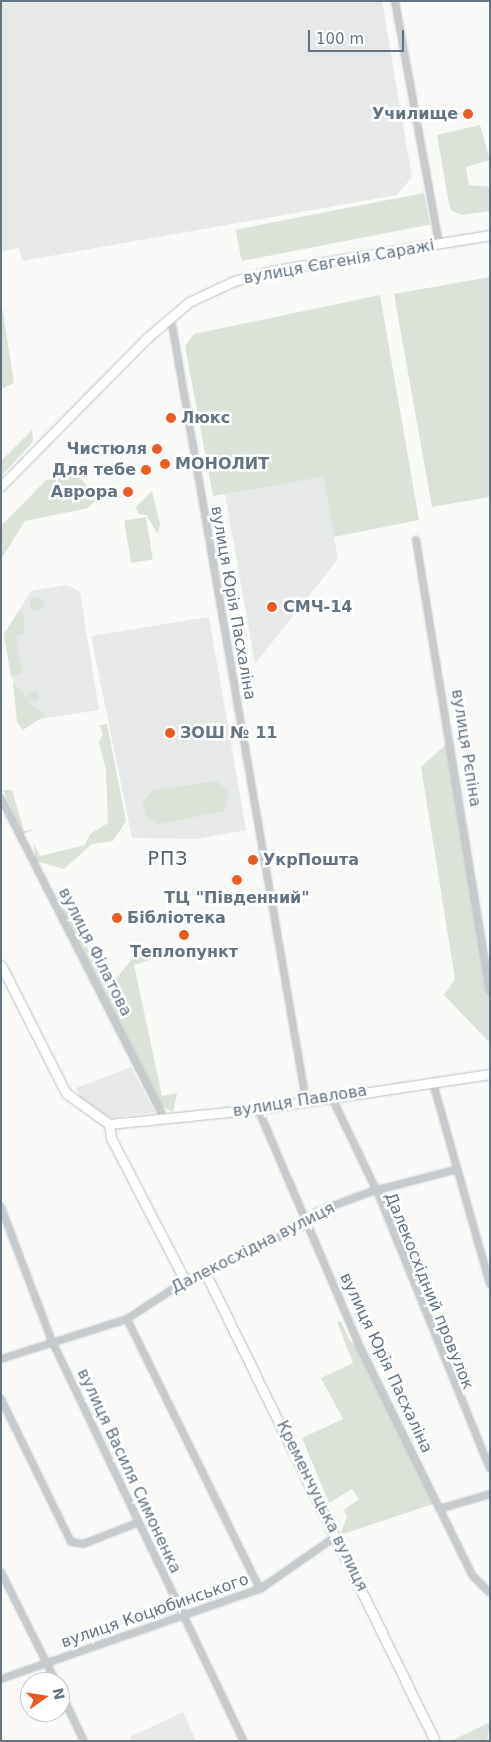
<!DOCTYPE html>
<html>
<head>
<meta charset="utf-8">
<style>
	body { margin:0 }
	#map { position:relative; width:491px; height:1742px; overflow:hidden; background:#f9f9f7; font-family:"DejaVu Sans",sans-serif }
	div>[style] { position:absolute }
	[style*='--x'] { left:calc(var(--x)*1px); top:calc(var(--y)*1px); width:calc(var(--w)*1px); rotate:calc(var(--a)*1deg) }
	.built>* { inset:0; background:#e7e8e8 }
	.green>* { inset:0; background:#dbe2d8; transform-origin:0 0 }
	.round { border-radius:50% }
	.roads { filter:drop-shadow(0 0 1px #bbc0c5) drop-shadow(0 0 1px #bbc0c5) }
	.street>* { height:6px; margin:-3px; padding:0 3px; transform-origin:3px; border-radius:3px; background:#c7cbce }
	.secondary>* { height:9px; margin:-4.5px; padding:0 4.5px; transform-origin:4.5px; border-radius:4.5px; background:#fff }
	.dots>* { width:14px; height:14px; translate:-50% -50%; box-sizing:border-box; border:2px solid #fff; border-radius:50% }
	span { translate:-50% -50%; white-space:nowrap; text-align:center; line-height:1.15; -webkit-text-stroke:5px #fff; paint-order:stroke }
	.poi-label { font-size:16px; color:#637483; font-weight:700 }
	.right { translate:-100% -50%; text-align:right }
	.left { translate:0 -50%; text-align:left }
	.street-label { font-size:16px; color:#637483 }
	.quarter-label { font-size:19px; color:#55626e; letter-spacing:1px }
	.frame { position:absolute; inset:0; border:2px solid #637483; pointer-events:none }
	.north { position:absolute; left:20px; top:1672px; width:50px; height:50px; box-sizing:border-box; background:#fff; border:1px solid #c1c7cd; border-radius:50%; rotate:77deg; font-size:14px; font-weight:700; line-height:20px; text-align:center; color:#637483 }
	.north::after { content:''; display:block; margin:auto; width:18px; height:22px; background:#ec5b24; clip-path:polygon(50% 0,100% 100%,50% 72%,0 100%) }
	.scale { position:absolute; left:308px; top:30px; width:96px; height:22px; box-sizing:border-box; border:2px solid #637483; border-top:0; padding-left:6px; font-size:15px; line-height:18px; white-space:nowrap; color:#637483; -webkit-text-stroke:4px #fff; paint-order:stroke }
</style>
</head>
<body>
<div id="map">
	<div class="built">
		<i style="clip-path:polygon(1px 1px,382px 1px,412px 177px,397px 195px,22px 261px,19px 248px,1px 252px)"></i>
		<i style="clip-path:polygon(323px 477px,338px 559px,255px 664px,225px 494px)"></i>
		<i style="clip-path:polygon(67px 585px,80px 592px,99px 710px,21px 722px,4px 634px,31px 591px)"></i>
		<i style="clip-path:polygon(209px 617px,246px 830px,197px 839px,132px 838px,91px 636px)"></i>
		<i style="clip-path:polygon(131px 1067px,155px 1112px,110px 1118px,83px 1103px,76px 1088px)"></i>
		<i style="clip-path:polygon(183px 1712px,196px 1741px,132px 1741px,130px 1737px)"></i>
	</div>
	<div class="green">
		<i style="clip-path:polygon(480px 125px,490px 160px,466px 167px,469px 185px,490px 187px,490px 211px,462px 215px,452px 211px,449px 204px,437px 135px)"></i>
		<i style="left:424px;top:193px;width:32px;height:192px;rotate:79deg"></i>
		<i style="clip-path:polygon(490px 277px,490px 497px,432px 507px,394px 294px)"></i>
		<i style="clip-path:polygon(380px 295px,419px 520px,334px 537px,323px 477px,213px 496px,185px 346px,194px 334px)"></i>
		<i style="clip-path:polygon(1px 300px,14px 383px,1px 389px)"></i>
		<i style="clip-path:polygon(32px 430px,33px 442px,1px 476px,1px 461px)"></i>
		<i style="clip-path:polygon(77px 474px,97px 499px,88px 508px,25px 521px,1px 559px,1px 526px,46px 480px)"></i>
		<i style="clip-path:polygon(152px 491px,160px 524px,158px 534px,146px 515px,138px 514px,136px 507px)"></i>
		<i style="left:146px;top:517px;width:43px;height:22px;rotate:81deg"></i>
		<i class="round" style="left:30px;top:597px;width:14px;height:14px"></i>
		<i style="clip-path:polygon(19px 611px,23px 612px,25px 634px,16px 636px,22px 672px,11px 677px,4px 634px)"></i>
		<i style="clip-path:polygon(13px 683px,28px 698px,27px 693px,37px 691px,39px 700px,29px 702px,31px 706px,47px 714px,23px 730px,17px 722px)"></i>
		<i style="clip-path:polygon(107px 724px,126px 821px,113px 841px,92px 844px,64px 869px,36px 861px,33px 842px,40px 856px,85px 845px,90px 834px,108px 823px,106px 770px,99px 742px,103px 734px,99px 725px)"></i>
		<i style="clip-path:polygon(451px 740px,490px 991px,490px 1043px,444px 995px,455px 979px,421px 767px)"></i>
		<i style="clip-path:polygon(216px 781px,229px 791px,224px 811px,160px 824px,145px 815px,143px 802px,154px 790px)"></i>
		<i style="clip-path:polygon(3px 790px,12px 790px,24px 831px,34px 830px,23px 834px)"></i>
		<i style="clip-path:polygon(65px 906px,108px 988px,138px 952px,164px 947px,166px 955px,134px 965px,162px 1096px,177px 1093px,173px 1112px,161px 1106px,62px 912px)"></i>
		<i style="clip-path:polygon(341px 1321px,350px 1341px,360px 1347px,436px 1503px,340px 1535px,347px 1517px,344px 1510px,359px 1499px,352px 1489px,329px 1503px,302px 1438px,343px 1419px,321px 1378px,353px 1363px,337px 1322px)"></i>
		<i style="clip-path:polygon(490px 1722px,487px 1741px,451px 1741px)"></i>
	</div>
	<div class="roads">
		<div class="street">
			<i style="--x:395;--y:1;--w:246;--a:79.7"></i>
			<i style="--x:171;--y:318;--w:794;--a:80.21"></i>
			<i style="--x:416;--y:540;--w:457;--a:80.7"></i>
			<i style="--x:1;--y:798;--w:359;--a:63"></i>
			<i style="--x:433;--y:1083;--w:209;--a:74.2"></i>
			<i style="--x:331;--y:1096;--w:113;--a:64.3"></i>
			<i style="--x:380;--y:1198;--w:292;--a:67.9"></i>
			<i style="--x:258;--y:1109;--w:259;--a:66.8"></i>
			<i style="--x:360;--y:1347;--w:254;--a:63.8"></i>
			<i style="--x:472;--y:1575;--w:25;--a:45"></i>
			<i style="--x:1;--y:1207;--w:143;--a:69.2"></i>
			<i style="--x:52;--y:1341;--w:444;--a:64.4"></i>
			<i style="--x:205;--y:1272;--w:115;--a:-25.2"></i>
			<i style="--x:309;--y:1223;--w:13;--a:-58"></i>
			<i style="--x:316;--y:1212;--w:61;--a:-20.2"></i>
			<i style="--x:373;--y:1191;--w:85;--a:-14.4"></i>
			<i style="--x:127;--y:1319;--w:301;--a:63.8"></i>
			<i style="--x:1;--y:1359;--w:132;--a:-17.6"></i>
			<i style="--x:127;--y:1319;--w:69;--a:-33.2"></i>
			<i style="--x:1;--y:1399;--w:159;--a:63.9"></i>
			<i style="--x:71;--y:1542;--w:12;--a:9"></i>
			<i style="--x:83;--y:1544;--w:58;--a:-21.3"></i>
			<i style="--x:439;--y:1509;--w:53;--a:-16.4"></i>
			<i style="--x:1;--y:1572;--w:123;--a:63.4"></i>
			<i style="--x:1;--y:1679;--w:274;--a:-19.2"></i>
			<i style="--x:260;--y:1589;--w:91;--a:-34.7"></i>
			<i style="--x:60;--y:1691;--w:55;--a:64.4"></i>
		</div>
		<div class="secondary">
			<i style="--x:1;--y:486;--w:208;--a:-45.4"></i>
			<i style="--x:147;--y:338;--w:55;--a:-40.6"></i>
			<i style="--x:189;--y:302;--w:50;--a:-25"></i>
			<i style="--x:234;--y:281;--w:43;--a:-14.7"></i>
			<i style="--x:276;--y:270;--w:217;--a:-9.3"></i>
			<i style="--x:1;--y:965;--w:144;--a:63.1"></i>
			<i style="--x:66;--y:1093;--w:53;--a:35.8"></i>
			<i style="--x:109;--y:1124;--w:14;--a:82"></i>
			<i style="--x:111;--y:1138;--w:161;--a:62.6"></i>
			<i style="--x:185;--y:1281;--w:22;--a:-24"></i>
			<i style="--x:205;--y:1272;--w:522;--a:63.88"></i>
			<i style="--x:109;--y:1124;--w:150;--a:-5.7"></i>
			<i style="--x:258;--y:1109;--w:235;--a:-8.6"></i>
		</div>
	</div>
	<div class="dots">
		<i style="left:468px;top:114px;background:#ec5b24"></i>
		<i style="left:171px;top:418px;background:#ec5b24"></i>
		<i style="left:157px;top:449px;background:#ec5b24"></i>
		<i style="left:165px;top:464px;background:#ec5b24"></i>
		<i style="left:146px;top:470px;background:#ec5b24"></i>
		<i style="left:128px;top:492px;background:#ec5b24"></i>
		<i style="left:272px;top:607px;background:#ec5b24"></i>
		<i style="left:170px;top:733px;background:#ec5b24"></i>
		<i style="left:253px;top:860px;background:#ec5b24"></i>
		<i style="left:237px;top:880px;background:#ec5b24"></i>
		<i style="left:117px;top:918px;background:#ec5b24"></i>
		<i style="left:184px;top:935px;background:#ec5b24"></i>
	</div>
	<div class="poi-label">
		<span class="right" style="left:458px;top:114px">Училище</span>
		<span class="left" style="left:181px;top:418px">Люкс</span>
		<span class="right" style="left:147px;top:449px">Чистюля</span>
		<span class="left" style="left:175px;top:464px">МОНОЛИТ</span>
		<span class="right" style="left:136px;top:470px">Для тебе</span>
		<span class="right" style="left:118px;top:492px">Аврора</span>
		<span class="left" style="left:283px;top:607px">СМЧ-14</span>
		<span class="left" style="left:180px;top:733px">ЗОШ № 11</span>
		<span class="left" style="left:263px;top:860px">УкрПошта</span>
		<span style="left:237px;top:898px">ТЦ "Південний"</span>
		<span class="left" style="left:127px;top:918px">Бібліотека</span>
		<span style="left:184px;top:952px">Теплопункт</span>
	</div>
	<div class="street-label">
		<span style="left:339px;top:262px;rotate:-10deg">вулиця Євгенія Саражі</span>
		<span style="left:233px;top:603px;rotate:80deg">вулиця Юрія Пасхаліна</span>
		<span style="left:466px;top:748px;rotate:81deg">вулиця Рєпіна</span>
		<span style="left:95px;top:952px;rotate:63deg">вулиця Філатова</span>
		<span style="left:300px;top:1101px;rotate:-9deg">вулиця Павлова</span>
		<span style="left:253px;top:1248px;rotate:-27deg">Далекосхідна вулиця</span>
		<span style="left:429px;top:1291px;rotate:68deg">Далекосхідний провулок</span>
		<span style="left:386px;top:1363px;rotate:65deg">вулиця Юрія Пасхаліна</span>
		<span style="left:129px;top:1471px;rotate:65deg">вулиця Василя Симоненка</span>
		<span style="left:322px;top:1506px;rotate:64deg">Кременчуцька вулиця</span>
		<span style="left:155px;top:1611px;rotate:-19deg">вулиця Коцюбинського</span>
	</div>
	<div class="quarter-label">
		<span style="left:168px;top:859px">РПЗ</span>
	</div>
	<div class="frame"></div>
	<div class="north">N</div>
	<div class="scale">100 m</div>
</div>
</body>
</html>
